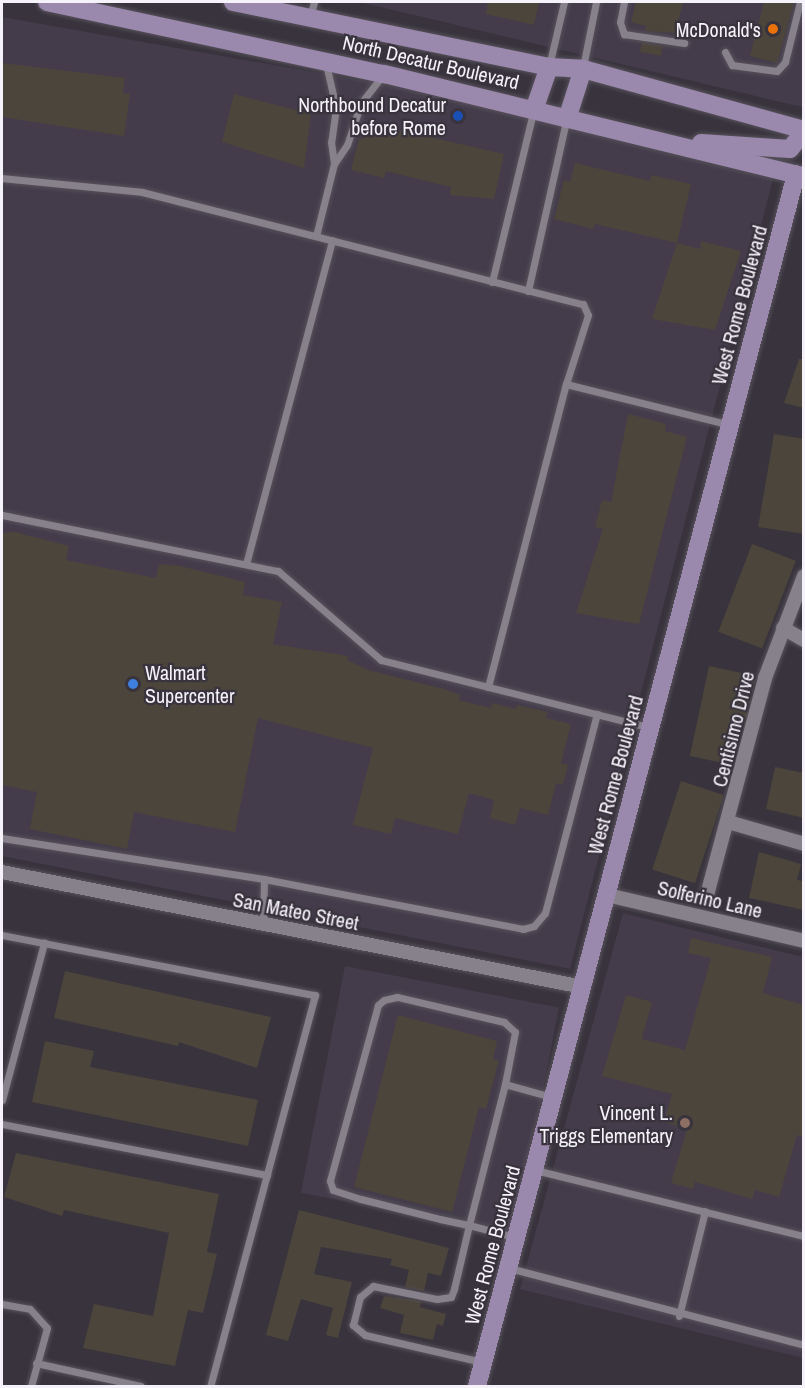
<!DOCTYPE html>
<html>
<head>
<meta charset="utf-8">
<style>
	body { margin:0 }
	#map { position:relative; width:805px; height:1388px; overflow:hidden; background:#38333d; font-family:"Archivo Narrow",sans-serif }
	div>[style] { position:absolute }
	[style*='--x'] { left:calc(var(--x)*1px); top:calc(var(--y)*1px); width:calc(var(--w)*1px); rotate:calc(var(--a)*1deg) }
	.built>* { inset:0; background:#443c4b; transform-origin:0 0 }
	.building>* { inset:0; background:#4c453b; transform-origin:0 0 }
	.roads { filter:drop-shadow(0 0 2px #57525b) drop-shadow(0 0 2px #57525b) }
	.lane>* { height:7px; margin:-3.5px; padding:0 3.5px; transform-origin:3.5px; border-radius:3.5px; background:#87818c }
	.street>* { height:14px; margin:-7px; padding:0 7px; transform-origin:7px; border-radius:7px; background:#87818c }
	.secondary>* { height:18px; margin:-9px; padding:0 9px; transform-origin:9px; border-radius:9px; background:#9b88ad }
	.dots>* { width:16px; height:16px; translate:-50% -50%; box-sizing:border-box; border:3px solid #38333d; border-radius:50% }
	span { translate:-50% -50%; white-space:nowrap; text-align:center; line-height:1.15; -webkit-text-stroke:4.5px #38333d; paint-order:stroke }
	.poi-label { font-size:20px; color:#f6f2f9 }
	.right { translate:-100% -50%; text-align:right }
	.left { translate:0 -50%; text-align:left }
	.street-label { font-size:20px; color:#f6f2f9 }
	.frame { position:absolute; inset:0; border:3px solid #f6f2f9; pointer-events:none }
</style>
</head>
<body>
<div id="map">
	<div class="built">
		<i style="clip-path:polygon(359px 2px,803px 2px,802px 107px)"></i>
		<i style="clip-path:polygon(2px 17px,398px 87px,773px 179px,570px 969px,2px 856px)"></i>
		<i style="clip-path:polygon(623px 913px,803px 957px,803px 1358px,520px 1289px)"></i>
		<i style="left:345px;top:966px;width:218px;height:231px;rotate:11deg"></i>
	</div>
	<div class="building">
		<i style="clip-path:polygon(488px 2px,539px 2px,534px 25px,486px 14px)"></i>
		<i style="clip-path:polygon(636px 2px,683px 2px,675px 33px,645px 31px,646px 26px,631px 22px)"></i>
		<i style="clip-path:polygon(764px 2px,794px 2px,777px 63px,750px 56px)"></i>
		<i style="left:642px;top:42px;width:21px;height:10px;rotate:11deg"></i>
		<i style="clip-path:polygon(2px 63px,125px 78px,123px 93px,130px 94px,124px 136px,2px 117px)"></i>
		<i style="clip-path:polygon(234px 94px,311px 114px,304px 168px,222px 142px)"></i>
		<i style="clip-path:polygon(368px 123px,504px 154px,494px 199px,450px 195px,451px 187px,386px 171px,384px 178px,351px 170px,359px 138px,364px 139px)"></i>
		<i style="clip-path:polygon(575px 163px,650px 181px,651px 175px,691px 184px,677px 243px,595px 224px,593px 229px,554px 219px,564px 180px,570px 182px)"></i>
		<i style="clip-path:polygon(701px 241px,741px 251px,715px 330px,652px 319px,677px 243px,700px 249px)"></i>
		<i style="clip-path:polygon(799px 359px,804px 359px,804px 408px,784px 403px)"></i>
		<i style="clip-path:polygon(628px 414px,666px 424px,665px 431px,687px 437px,639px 624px,576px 613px,603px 529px,595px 527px,602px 500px,611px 502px)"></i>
		<i style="clip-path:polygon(774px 434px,804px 439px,804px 534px,758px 527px)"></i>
		<i style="clip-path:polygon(15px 532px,69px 546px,66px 560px,156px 578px,159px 564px,180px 566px,245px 582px,243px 595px,282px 602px,273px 644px,348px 656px,347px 660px,368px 670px,444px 689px,460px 695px,459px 700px,491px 708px,492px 703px,516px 709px,517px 705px,548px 712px,546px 718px,571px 724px,561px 763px,568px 765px,563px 785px,556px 783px,548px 815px,520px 808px,515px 825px,490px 818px,494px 800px,469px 793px,458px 834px,395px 818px,391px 834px,353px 825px,373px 748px,258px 718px,235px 832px,134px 812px,127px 849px,30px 829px,37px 792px,2px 785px,2px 533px)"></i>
		<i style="left:752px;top:544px;width:47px;height:94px;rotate:21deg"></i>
		<i style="left:709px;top:666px;width:48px;height:92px;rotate:12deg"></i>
		<i style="clip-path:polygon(775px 767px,804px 773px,804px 818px,766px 809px)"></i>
		<i style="left:681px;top:781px;width:45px;height:93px;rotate:18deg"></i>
		<i style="clip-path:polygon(759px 852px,801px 864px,797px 880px,804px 881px,804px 910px,749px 898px)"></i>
		<i style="clip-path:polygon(691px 938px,772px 957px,763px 993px,804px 1005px,804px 1137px,797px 1135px,779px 1197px,755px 1190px,752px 1199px,695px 1182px,693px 1189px,671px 1183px,687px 1129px,664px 1122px,672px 1094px,602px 1076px,626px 995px,652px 1002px,642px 1039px,685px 1050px,711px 958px,688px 953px)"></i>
		<i style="clip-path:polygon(65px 971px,271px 1017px,257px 1068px,179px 1042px,178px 1046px,54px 1018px)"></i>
		<i style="clip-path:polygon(398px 1015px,497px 1041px,493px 1059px,499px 1060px,486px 1109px,479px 1107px,452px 1212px,354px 1187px)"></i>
		<i style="clip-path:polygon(45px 1041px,94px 1051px,90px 1067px,258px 1100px,248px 1146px,32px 1102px)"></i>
		<i style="clip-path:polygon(16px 1153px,219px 1194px,207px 1252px,217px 1254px,203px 1313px,188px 1310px,175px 1366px,83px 1348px,94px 1304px,153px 1316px,169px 1233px,64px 1210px,62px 1216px,4px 1197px)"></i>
		<i style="clip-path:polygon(299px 1210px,449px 1248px,441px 1276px,428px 1273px,424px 1291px,405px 1287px,409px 1270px,390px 1265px,392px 1259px,321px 1247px,314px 1274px,352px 1282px,338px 1338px,326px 1335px,333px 1308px,301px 1299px,288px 1341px,266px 1335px)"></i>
		<i style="clip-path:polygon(384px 1296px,421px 1301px,420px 1307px,446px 1314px,443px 1326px,437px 1324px,433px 1340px,400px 1333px,404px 1315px,380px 1308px)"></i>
	</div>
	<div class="roads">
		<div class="lane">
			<i style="--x:624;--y:2;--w:20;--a:101"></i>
			<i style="--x:620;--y:22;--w:13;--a:72"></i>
			<i style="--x:624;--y:34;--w:61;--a:8.5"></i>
			<i style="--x:310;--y:17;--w:16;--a:-75"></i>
			<i style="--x:725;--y:52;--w:15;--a:62"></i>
			<i style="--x:732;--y:65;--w:45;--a:7.6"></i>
			<i style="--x:777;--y:71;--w:12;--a:-48"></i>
			<i style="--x:785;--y:62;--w:62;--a:-76"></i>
			<i style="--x:326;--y:64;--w:45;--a:77.2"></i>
			<i style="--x:336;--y:108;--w:34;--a:98"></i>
			<i style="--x:331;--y:142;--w:22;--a:82"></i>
			<i style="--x:549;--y:66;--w:66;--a:-76.8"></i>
			<i style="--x:583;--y:67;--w:66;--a:-78.7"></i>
			<i style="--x:2;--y:178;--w:141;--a:5.7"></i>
			<i style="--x:142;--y:192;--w:455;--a:14.3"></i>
			<i style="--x:583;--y:304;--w:12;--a:66"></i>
			<i style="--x:588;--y:315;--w:72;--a:107.7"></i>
			<i style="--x:566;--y:384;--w:169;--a:14"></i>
			<i style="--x:316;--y:236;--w:74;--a:-76"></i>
			<i style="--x:334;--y:164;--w:23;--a:-56"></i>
			<i style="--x:347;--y:145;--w:44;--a:-71.6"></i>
			<i style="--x:361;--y:103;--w:36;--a:-52"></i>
			<i style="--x:492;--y:282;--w:175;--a:-76.4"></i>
			<i style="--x:528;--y:291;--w:174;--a:-77.4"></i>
			<i style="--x:2;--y:515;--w:282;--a:11.5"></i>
			<i style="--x:278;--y:571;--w:136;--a:40.8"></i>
			<i style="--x:381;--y:660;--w:275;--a:14.1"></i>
			<i style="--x:246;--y:564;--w:335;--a:-75.1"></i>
			<i style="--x:488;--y:687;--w:313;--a:-75.6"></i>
			<i style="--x:2;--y:838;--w:265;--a:8.9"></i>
			<i style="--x:264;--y:879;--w:264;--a:10.9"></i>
			<i style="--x:523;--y:929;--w:11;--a:-15"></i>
			<i style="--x:534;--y:926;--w:17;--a:-50"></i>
			<i style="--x:545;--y:913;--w:206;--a:-75.4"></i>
			<i style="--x:263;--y:924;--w:45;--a:-88.7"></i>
			<i style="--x:2;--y:935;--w:319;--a:10.9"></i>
			<i style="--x:315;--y:995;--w:405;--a:105"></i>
			<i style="--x:505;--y:1084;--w:49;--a:15.5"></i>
			<i style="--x:2;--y:1100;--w:163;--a:-75"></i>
			<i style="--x:2;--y:1124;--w:270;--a:10.9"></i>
			<i style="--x:535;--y:1170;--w:277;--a:13.8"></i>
			<i style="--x:509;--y:1268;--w:305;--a:14.6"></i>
			<i style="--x:2;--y:1304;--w:28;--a:10"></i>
			<i style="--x:30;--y:1309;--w:25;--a:48"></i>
			<i style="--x:47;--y:1328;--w:60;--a:105.4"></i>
			<i style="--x:679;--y:1316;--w:108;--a:-76.1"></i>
			<i style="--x:482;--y:1362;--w:120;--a:-167"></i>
			<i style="--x:365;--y:1335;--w:16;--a:-140"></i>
			<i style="--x:353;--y:1325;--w:29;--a:-76"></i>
			<i style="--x:360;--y:1297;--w:17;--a:-40"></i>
			<i style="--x:373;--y:1286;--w:65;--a:11.5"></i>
			<i style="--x:437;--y:1299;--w:14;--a:-8"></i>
			<i style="--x:451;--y:1297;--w:9;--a:-69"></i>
			<i style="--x:454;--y:1289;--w:66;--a:-76.8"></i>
			<i style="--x:469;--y:1225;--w:146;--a:-75.7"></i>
			<i style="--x:505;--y:1084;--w:53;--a:-79.1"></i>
			<i style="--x:515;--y:1032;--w:15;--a:-138"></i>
			<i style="--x:504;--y:1022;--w:110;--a:-166.8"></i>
			<i style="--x:397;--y:997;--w:13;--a:167"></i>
			<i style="--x:384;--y:1000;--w:8;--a:140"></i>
			<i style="--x:378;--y:1005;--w:182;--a:105.3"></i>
			<i style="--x:330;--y:1181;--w:9;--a:72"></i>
			<i style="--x:333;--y:1190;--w:29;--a:18"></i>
			<i style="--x:361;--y:1199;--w:81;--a:14.2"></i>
			<i style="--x:440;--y:1219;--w:30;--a:12"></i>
			<i style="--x:469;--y:1225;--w:47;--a:14.9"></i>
			<i style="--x:36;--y:1363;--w:107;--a:12.4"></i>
		</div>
		<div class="street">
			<i style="--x:783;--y:628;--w:24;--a:30"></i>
			<i style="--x:728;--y:822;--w:79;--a:16.1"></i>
			<i style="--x:2;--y:872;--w:592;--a:11.2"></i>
			<i style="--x:607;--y:895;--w:202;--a:13.1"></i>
			<i style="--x:707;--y:895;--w:225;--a:-75"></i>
			<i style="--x:765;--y:678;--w:109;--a:-69.1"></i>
		</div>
		<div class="secondary">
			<i style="--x:47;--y:2;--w:345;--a:12.1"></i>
			<i style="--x:384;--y:74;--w:432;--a:13.7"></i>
			<i style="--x:233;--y:2;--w:323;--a:11.6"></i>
			<i style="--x:549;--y:67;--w:34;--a:3"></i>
			<i style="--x:583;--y:69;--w:229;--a:15.4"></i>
			<i style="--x:534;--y:110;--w:46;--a:-70.8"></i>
			<i style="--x:567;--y:119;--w:52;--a:-72.3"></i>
			<i style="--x:701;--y:143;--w:89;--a:3.9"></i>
			<i style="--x:790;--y:149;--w:22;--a:-51"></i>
			<i style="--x:477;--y:1386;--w:1253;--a:-75.25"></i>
		</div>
	</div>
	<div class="dots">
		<i style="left:773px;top:29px;background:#e8710a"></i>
		<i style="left:458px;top:116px;background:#1a4fb4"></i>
		<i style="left:133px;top:684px;background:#3f7fe0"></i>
		<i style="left:685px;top:1123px;background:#8d6e63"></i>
	</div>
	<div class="poi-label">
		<span class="right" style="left:761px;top:29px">McDonald's</span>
		<span class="right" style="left:446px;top:116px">Northbound Decatur<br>before Rome</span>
		<span class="left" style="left:145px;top:684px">Walmart<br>Supercenter</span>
		<span class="right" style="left:673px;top:1124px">Vincent L.<br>Triggs Elementary</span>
	</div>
	<div class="street-label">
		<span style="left:431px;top:62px;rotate:13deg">North Decatur Boulevard</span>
		<span style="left:739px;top:305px;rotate:-75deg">West Rome Boulevard</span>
		<span style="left:733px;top:729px;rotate:-76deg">Centisimo Drive</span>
		<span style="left:615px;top:775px;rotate:-75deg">West Rome Boulevard</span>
		<span style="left:710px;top:899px;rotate:13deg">Solferino Lane</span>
		<span style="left:296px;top:911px;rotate:11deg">San Mateo Street</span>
		<span style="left:492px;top:1245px;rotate:-75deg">West Rome Boulevard</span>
	</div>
	<div class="frame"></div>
</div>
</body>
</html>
